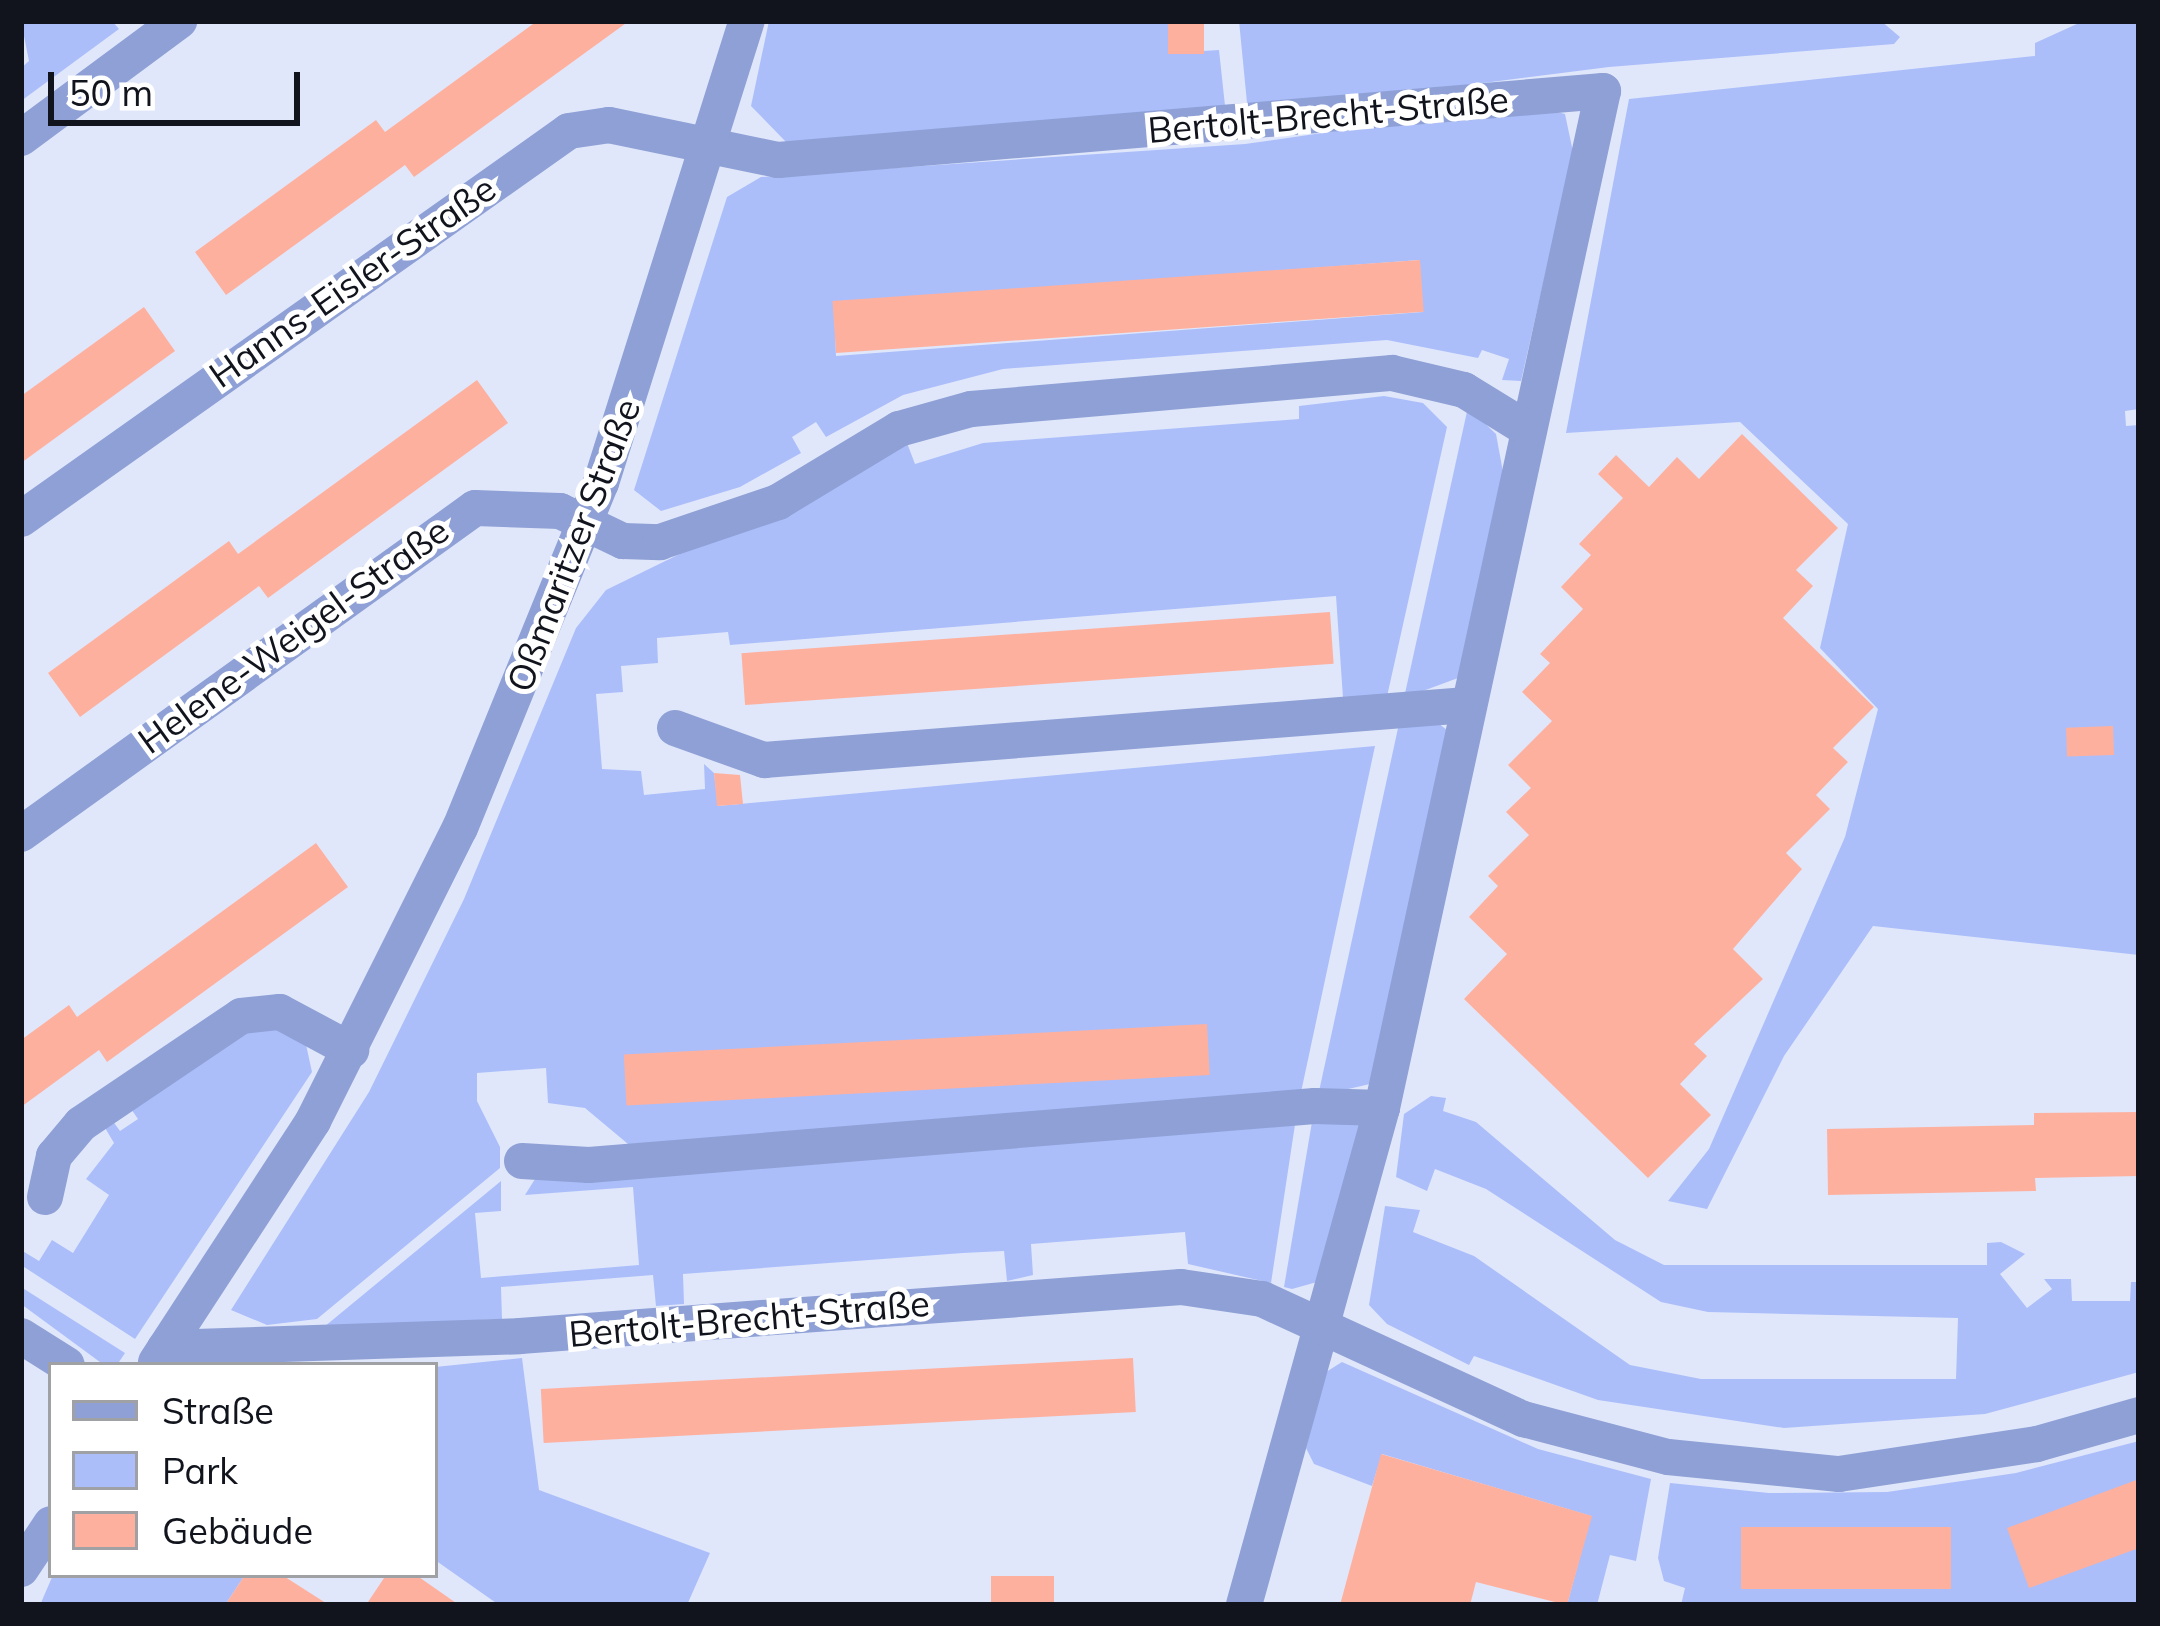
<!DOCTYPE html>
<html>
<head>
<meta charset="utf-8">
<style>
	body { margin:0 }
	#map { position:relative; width:2160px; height:1626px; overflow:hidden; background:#e0e7fb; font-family:Mulish,sans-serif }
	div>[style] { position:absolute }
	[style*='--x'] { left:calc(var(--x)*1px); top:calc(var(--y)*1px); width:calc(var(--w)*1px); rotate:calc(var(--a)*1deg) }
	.green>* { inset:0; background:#abbefa }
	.building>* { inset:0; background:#feb09f; transform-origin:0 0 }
	.street>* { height:36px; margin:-18px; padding:0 18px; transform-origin:18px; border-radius:18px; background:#8ea0d5 }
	span { translate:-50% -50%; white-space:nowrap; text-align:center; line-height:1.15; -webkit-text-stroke:10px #fff; paint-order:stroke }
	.street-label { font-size:36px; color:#11141c }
	.frame { position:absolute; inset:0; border:24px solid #11141c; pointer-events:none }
	.legend { position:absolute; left:48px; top:1362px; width:390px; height:216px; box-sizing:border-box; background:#fff; border:3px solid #a0a1a4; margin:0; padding:15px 21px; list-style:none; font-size:36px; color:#11141c }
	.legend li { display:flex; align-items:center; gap:24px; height:60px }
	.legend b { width:60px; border:3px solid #a0a1a4 }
	.scale { position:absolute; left:48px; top:72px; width:252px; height:54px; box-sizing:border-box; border:6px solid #11141c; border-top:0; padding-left:15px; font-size:36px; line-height:42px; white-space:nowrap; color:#11141c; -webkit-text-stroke:9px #fff; paint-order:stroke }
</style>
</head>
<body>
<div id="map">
	<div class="green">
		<i style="clip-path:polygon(21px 21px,112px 21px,119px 29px,21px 101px,21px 68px,29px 61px)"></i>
		<i style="clip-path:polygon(769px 21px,1168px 21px,1171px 53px,1219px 50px,1226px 115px,787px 143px,751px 106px)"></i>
		<i style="clip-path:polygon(1239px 21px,1881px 21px,1900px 37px,1894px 44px,1609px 67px,1248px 113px)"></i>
		<i style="clip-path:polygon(2139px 21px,2139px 409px,2125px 411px,2126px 426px,2139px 425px,2139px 955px,1873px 926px,1784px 1056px,1707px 1209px,1668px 1201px,1709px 1149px,1845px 837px,1878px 709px,1820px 648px,1848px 524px,1740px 422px,1566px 433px,1629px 99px,2035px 56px,2035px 43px,2079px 23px)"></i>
		<i style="clip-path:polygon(evenodd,1525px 104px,1565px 114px,1573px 152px,1521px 381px,1502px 380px,1509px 359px,1482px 350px,1478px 358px,1387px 340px,1003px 369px,903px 395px,826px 437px,816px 422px,792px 437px,801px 453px,740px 487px,661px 511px,634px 490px,727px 197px,761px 177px,1245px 144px,1525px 104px,1419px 260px,1423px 312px,836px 356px,834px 304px,1419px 260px)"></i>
		<i style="clip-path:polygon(1384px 396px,1423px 403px,1447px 427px,1386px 701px,1343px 698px,1336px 596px,730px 645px,728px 632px,657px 638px,658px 663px,621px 666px,623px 692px,596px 694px,602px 769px,641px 771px,644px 795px,705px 789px,704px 764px,714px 773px,718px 806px,1375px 746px,1300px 1097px,634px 1149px,585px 1108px,548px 1103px,546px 1068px,477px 1073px,477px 1101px,500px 1147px,500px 1168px,317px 1319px,267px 1325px,231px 1310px,369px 1092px,464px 899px,576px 628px,606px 590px,907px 443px,915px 464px,983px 443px,1299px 419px,1299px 406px)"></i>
		<i style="clip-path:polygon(1468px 407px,1496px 434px,1503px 472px,1458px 678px,1404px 698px)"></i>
		<i style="clip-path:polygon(1400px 719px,1434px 720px,1447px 730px,1370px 1084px,1318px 1096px)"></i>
		<i style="clip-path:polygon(269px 1022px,305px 1040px,312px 1072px,135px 1339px,21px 1265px,21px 1250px,39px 1261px,52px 1240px,73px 1253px,109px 1195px,86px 1179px,114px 1143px,101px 1121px,109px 1116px,120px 1131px,138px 1119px,127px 1103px,198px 1050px)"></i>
		<i style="clip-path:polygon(1431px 1096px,1446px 1098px,1443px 1111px,1476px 1122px,1615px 1240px,1664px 1265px,1987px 1265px,1987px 1243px,2001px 1242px,2025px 1254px,2000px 1274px,2027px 1308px,2052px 1289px,2044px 1279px,2071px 1279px,2072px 1301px,2130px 1301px,2131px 1282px,2139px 1282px,2139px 1372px,1985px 1414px,1784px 1428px,1598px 1400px,1474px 1356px,1469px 1365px,1387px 1324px,1369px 1305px,1385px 1206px,1420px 1210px,1413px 1232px,1474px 1256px,1630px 1365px,1701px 1379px,1956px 1379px,1958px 1318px,1708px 1312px,1661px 1302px,1486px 1189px,1435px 1169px,1427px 1191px,1396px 1177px,1404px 1114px)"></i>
		<i style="clip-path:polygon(1313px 1116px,1350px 1116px,1361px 1126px,1317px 1282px,1292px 1289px,1284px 1287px)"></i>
		<i style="clip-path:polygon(1296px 1118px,1271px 1283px,1188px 1264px,1185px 1232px,1031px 1244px,1033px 1275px,1007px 1281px,1004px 1251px,963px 1253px,683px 1274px,684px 1304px,656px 1306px,653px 1275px,501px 1287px,502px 1319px,324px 1327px,501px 1181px,501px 1211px,475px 1213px,481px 1278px,639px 1265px,633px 1187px,525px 1195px,535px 1179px)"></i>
		<i style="clip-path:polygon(21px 1287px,125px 1353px,117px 1365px,104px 1365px,21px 1304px)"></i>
		<i style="clip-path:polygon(522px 1358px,539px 1490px,710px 1553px,687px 1605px,499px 1605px,435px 1560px,435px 1367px)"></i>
		<i style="clip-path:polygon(1342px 1362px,1538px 1449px,1651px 1479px,1636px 1561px,1610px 1555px,1597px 1605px,1567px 1605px,1591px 1516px,1382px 1454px,1372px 1486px,1314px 1464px,1306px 1448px,1326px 1372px)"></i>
		<i style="clip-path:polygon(2139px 1441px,2139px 1605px,1681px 1605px,1685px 1588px,1664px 1581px,1658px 1558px,1670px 1483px,1769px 1493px,1887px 1492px,2016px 1473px)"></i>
		<i style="clip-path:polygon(53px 1575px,245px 1575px,225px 1605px,40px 1605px)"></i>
	</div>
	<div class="building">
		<i style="clip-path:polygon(537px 21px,629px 21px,414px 177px,405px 165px,226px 295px,195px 252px,376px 120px,385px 132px)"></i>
		<i style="left:1168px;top:21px;width:36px;height:33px"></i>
		<i style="left:1420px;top:260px;width:52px;height:589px;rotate:86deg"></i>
		<i style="clip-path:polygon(144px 307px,175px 351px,21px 463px,21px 396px)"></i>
		<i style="clip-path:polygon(477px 380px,508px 423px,268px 598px,259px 586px,80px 717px,48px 673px,229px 541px,238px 554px)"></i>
		<i style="clip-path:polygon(1742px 434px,1838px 528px,1796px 570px,1813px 586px,1783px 618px,1874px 707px,1833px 748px,1848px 762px,1816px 795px,1830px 809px,1786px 853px,1802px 869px,1733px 949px,1763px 979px,1694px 1044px,1707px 1056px,1680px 1084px,1711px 1115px,1648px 1178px,1464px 999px,1507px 954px,1469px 917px,1498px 886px,1488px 876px,1529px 835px,1506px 812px,1531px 788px,1508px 765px,1552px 721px,1522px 692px,1550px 663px,1540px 654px,1583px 609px,1561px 587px,1591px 555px,1579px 544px,1623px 498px,1598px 474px,1616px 455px,1649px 487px,1677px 457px,1699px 479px)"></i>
		<i style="left:1330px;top:612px;width:52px;height:590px;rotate:86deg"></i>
		<i style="left:2113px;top:726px;width:29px;height:47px;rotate:88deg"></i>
		<i style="clip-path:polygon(714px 773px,740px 775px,743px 804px,717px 806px)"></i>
		<i style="clip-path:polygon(316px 843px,348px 887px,107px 1062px,99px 1050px,21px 1107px,21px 1040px,69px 1005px,77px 1017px)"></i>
		<i style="left:1207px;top:1024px;width:51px;height:584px;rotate:87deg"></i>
		<i style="clip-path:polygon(2139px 1112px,2139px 1176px,2035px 1178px,2036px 1191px,1828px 1195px,1827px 1129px,2034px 1125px,2034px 1113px)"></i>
		<i style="left:1133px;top:1358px;width:54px;height:593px;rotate:87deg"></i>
		<i style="clip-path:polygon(1381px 1454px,1592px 1516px,1567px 1605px,1476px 1582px,1470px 1605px,1340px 1605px)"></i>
		<i style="clip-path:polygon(2139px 1479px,2139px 1548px,2029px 1588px,2007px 1528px)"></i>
		<i style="left:1951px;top:1527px;width:62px;height:210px;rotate:90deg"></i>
		<i style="clip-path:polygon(245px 1575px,282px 1575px,329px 1605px,225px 1605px)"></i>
		<i style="clip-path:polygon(386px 1575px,416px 1575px,459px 1605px,366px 1605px)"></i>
		<i style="left:991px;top:1576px;width:63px;height:29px"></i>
	</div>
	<div class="street">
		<i style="--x:21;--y:138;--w:197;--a:-36.5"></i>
		<i style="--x:21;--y:519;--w:671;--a:-35.3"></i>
		<i style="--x:569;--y:131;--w:40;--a:-8.5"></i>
		<i style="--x:609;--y:125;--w:173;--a:11.7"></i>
		<i style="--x:778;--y:160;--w:828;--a:-4.78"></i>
		<i style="--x:1603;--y:91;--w:1041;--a:102.26"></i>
		<i style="--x:1382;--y:1108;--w:516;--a:105.52"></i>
		<i style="--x:675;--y:728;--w:95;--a:19.8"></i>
		<i style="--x:764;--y:760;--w:705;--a:-4.47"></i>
		<i style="--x:21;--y:834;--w:559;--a:-35.68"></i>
		<i style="--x:475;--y:508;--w:85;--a:2"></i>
		<i style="--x:560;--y:511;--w:70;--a:25.5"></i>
		<i style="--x:623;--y:541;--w:37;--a:2"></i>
		<i style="--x:660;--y:542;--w:125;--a:-18.7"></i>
		<i style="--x:778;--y:502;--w:141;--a:-31.1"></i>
		<i style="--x:899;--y:429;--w:75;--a:-15.5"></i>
		<i style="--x:971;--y:409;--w:423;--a:-4.9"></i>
		<i style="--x:1392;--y:373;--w:74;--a:13.3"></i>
		<i style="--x:1464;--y:390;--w:76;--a:31.6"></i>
		<i style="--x:522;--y:1161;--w:67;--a:3.4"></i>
		<i style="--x:589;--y:1165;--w:728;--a:-4.65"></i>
		<i style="--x:1315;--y:1106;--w:67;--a:1.7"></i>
		<i style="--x:45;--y:1197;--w:42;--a:-77.6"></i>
		<i style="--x:54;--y:1156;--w:42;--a:-49.8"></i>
		<i style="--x:81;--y:1124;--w:193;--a:-34"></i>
		<i style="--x:241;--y:1016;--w:39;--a:-6"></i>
		<i style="--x:280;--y:1012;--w:81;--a:28.2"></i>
		<i style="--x:21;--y:1336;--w:54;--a:32.2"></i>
		<i style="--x:165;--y:1348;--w:355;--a:-1.9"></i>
		<i style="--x:520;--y:1336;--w:663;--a:-4.24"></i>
		<i style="--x:1181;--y:1287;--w:82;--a:8.4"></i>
		<i style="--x:1262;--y:1299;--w:287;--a:24.7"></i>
		<i style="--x:1523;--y:1419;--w:150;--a:14.7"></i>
		<i style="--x:1668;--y:1457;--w:172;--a:5.7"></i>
		<i style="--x:1839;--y:1474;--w:200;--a:-8.6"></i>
		<i style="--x:2037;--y:1444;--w:106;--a:-15.9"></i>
		<i style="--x:156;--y:1362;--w:288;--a:-56.9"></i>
		<i style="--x:313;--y:1121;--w:328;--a:-63.4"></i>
		<i style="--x:460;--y:828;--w:373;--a:-67.8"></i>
		<i style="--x:601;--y:483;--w:485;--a:-72.5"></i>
		<i style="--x:21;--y:1569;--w:54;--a:-56.3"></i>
	</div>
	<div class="street-label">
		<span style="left:1328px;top:114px;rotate:-5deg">Bertolt-Brecht-Straße</span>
		<span style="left:352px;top:281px;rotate:-35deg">Hanns-Eisler-Straße</span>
		<span style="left:573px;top:545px;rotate:-69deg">Oßmaritzer Straße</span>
		<span style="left:293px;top:635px;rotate:-36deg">Helene-Weigel-Straße</span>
		<span style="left:749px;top:1318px;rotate:-5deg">Bertolt-Brecht-Straße</span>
	</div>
	<div class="frame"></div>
	<ul class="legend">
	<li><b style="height:15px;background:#8ea0d5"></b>Straße</li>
	<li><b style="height:33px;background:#abbefa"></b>Park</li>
	<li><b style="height:33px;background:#feb09f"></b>Gebäude</li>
	</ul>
	<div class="scale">50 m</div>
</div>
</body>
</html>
